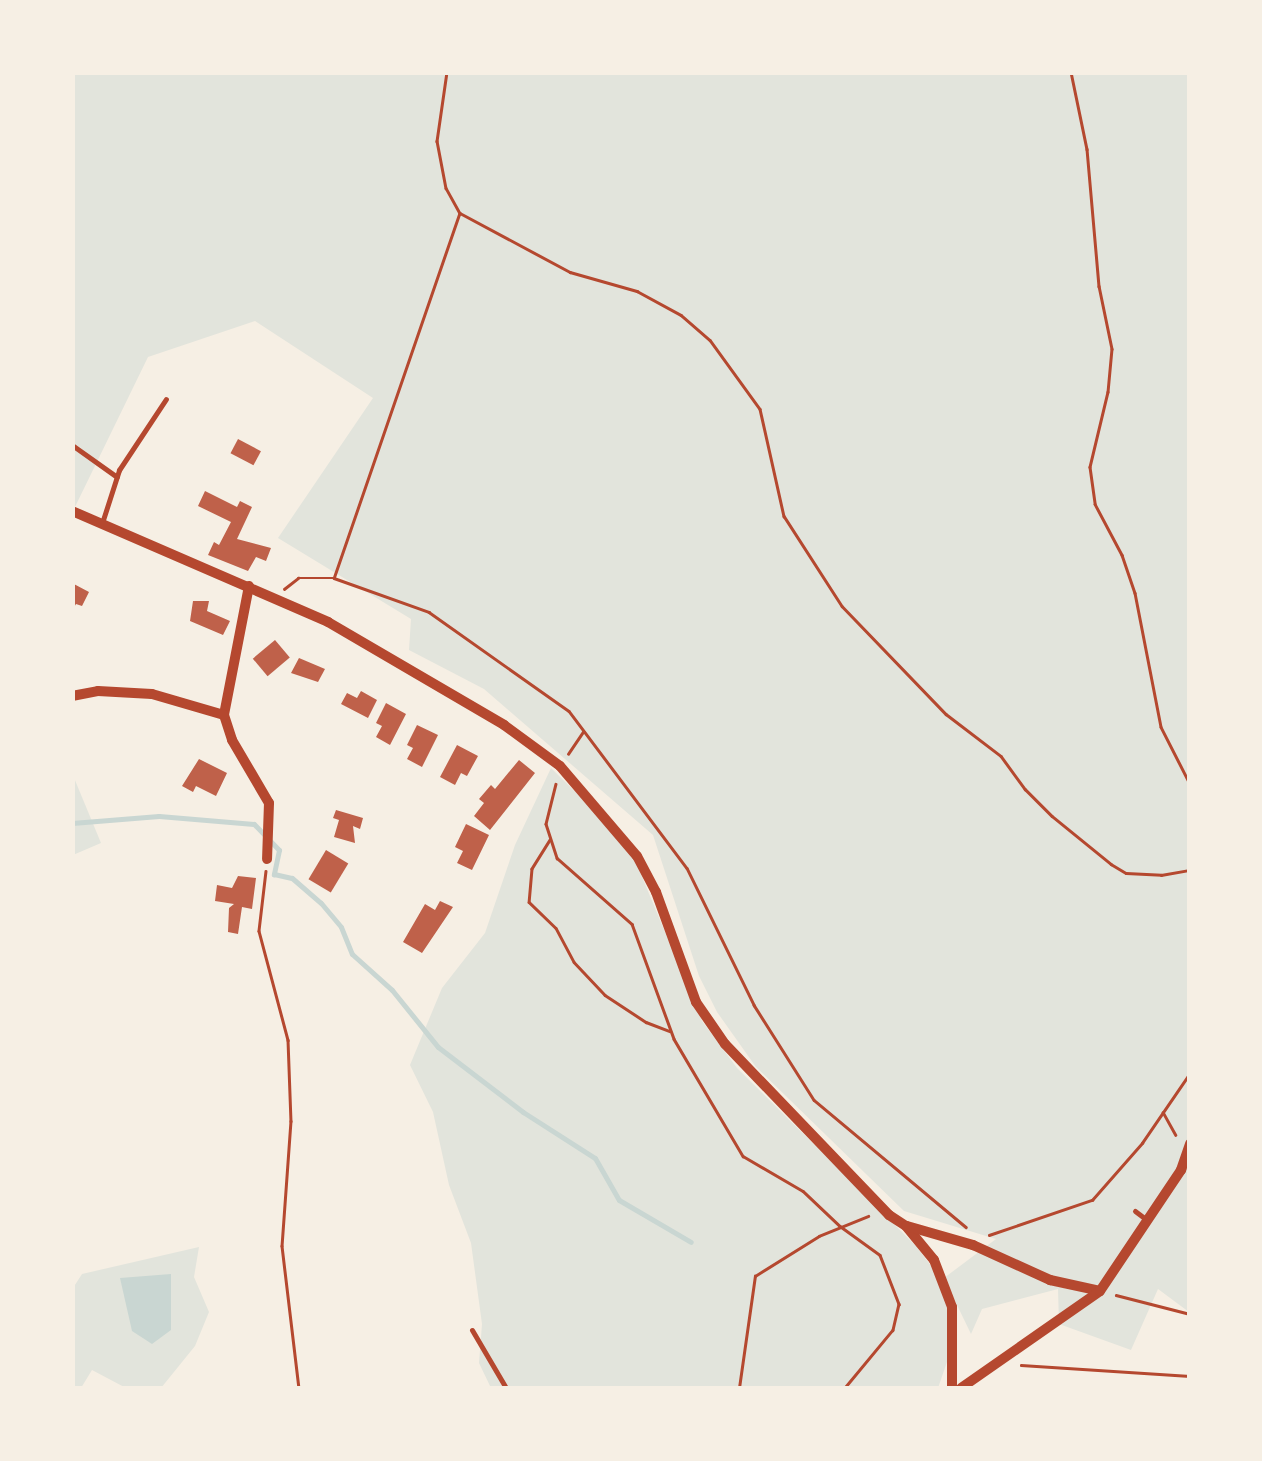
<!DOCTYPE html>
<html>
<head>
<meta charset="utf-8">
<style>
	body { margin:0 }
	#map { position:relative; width:1262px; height:1461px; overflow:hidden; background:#f6efe4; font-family:"Titillium Web",sans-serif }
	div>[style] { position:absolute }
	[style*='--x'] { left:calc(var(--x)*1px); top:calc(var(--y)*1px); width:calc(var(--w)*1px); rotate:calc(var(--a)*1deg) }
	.green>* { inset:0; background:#e2e4dc }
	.water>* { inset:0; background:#c9d6d2 }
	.stream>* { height:5px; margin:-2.5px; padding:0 2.5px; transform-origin:2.5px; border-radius:2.5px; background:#c9d6d2 }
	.building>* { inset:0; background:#bf614a; transform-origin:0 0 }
	.path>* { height:2.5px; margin:-1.25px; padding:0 1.25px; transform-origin:1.25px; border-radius:1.25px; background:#b5482f }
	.service>* { height:5px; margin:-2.5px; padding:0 2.5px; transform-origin:2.5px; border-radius:2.5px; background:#b5482f }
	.minor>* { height:10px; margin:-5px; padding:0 5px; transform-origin:5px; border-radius:5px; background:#b5482f }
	span { translate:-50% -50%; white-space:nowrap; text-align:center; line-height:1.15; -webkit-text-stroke:8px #f6efe4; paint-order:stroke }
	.frame { position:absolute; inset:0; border:75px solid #f6efe4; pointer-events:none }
</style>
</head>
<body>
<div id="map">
	<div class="green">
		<i style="clip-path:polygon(72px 73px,1189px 73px,1189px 1312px,1158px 1289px,1131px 1350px,1059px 1324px,1058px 1289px,982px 1309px,971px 1334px,944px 1278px,996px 1239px,904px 1211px,756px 1067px,717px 1012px,699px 976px,653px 835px,484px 689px,409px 650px,411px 619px,278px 538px,373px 398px,255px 321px,148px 357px,73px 511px)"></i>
		<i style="clip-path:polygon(551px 768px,604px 820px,635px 860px,702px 1021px,737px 1068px,915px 1245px,939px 1276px,948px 1312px,948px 1359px,938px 1388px,491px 1388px,479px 1363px,482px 1324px,471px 1243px,449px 1185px,433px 1112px,410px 1065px,442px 988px,485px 933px,515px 845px)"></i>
		<i style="clip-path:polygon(72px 773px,101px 843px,73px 855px,72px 855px)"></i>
		<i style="clip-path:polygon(199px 1247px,194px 1277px,209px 1312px,195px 1346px,161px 1388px,126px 1388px,92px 1370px,81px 1388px,73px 1388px,73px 1288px,82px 1274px)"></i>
	</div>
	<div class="water">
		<i style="clip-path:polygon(171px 1274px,171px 1330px,152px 1344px,132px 1331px,120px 1278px)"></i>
	</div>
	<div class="stream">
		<i style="--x:72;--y:823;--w:87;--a:-4.6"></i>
		<i style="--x:159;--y:816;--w:95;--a:4.8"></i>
		<i style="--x:254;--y:824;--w:36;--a:46"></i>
		<i style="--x:279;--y:850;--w:25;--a:102"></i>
		<i style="--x:274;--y:874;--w:18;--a:13"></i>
		<i style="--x:292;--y:878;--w:38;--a:41"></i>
		<i style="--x:321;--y:903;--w:31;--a:50"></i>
		<i style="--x:341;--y:927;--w:29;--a:68"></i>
		<i style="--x:352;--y:954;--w:54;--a:42"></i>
		<i style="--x:392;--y:990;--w:73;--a:51.1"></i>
		<i style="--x:438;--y:1047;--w:107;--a:37.4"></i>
		<i style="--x:523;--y:1112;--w:85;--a:32.6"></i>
		<i style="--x:595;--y:1158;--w:48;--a:60.3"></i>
		<i style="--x:619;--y:1200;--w:83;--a:30.3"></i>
	</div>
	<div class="building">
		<i style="left:238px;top:439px;width:26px;height:16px;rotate:28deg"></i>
		<i style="clip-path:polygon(205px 491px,237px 507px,240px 501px,252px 507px,237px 539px,271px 548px,266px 561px,256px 557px,248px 571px,208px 555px,214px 542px,219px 545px,231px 522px,198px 506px)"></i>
		<i style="clip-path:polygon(72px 583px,89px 592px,82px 606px,76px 604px,72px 611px)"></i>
		<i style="clip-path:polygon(193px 601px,209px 601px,207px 611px,230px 621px,223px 635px,190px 621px)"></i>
		<i style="left:275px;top:640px;width:23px;height:29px;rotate:50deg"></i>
		<i style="clip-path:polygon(299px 658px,325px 669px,318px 682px,291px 673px)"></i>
		<i style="clip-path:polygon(361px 691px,377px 700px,368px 718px,341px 704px,347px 693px,357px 698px)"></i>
		<i style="clip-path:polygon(386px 703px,406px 714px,390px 745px,376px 737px,382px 726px,376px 723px)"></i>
		<i style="clip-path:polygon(417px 725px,438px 735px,422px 767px,407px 759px,413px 748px,407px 745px)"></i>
		<i style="clip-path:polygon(457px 745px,478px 756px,467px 776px,461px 773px,455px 785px,440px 777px)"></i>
		<i style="clip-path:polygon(199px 759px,227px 773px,216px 796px,196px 786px,193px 792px,182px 786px)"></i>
		<i style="clip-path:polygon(519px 760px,535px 773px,490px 830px,474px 816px,484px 803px,479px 799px,491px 785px,495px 789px)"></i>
		<i style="clip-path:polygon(336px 810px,363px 818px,360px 829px,353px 826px,355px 843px,334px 837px,339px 820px,333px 818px)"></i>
		<i style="clip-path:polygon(466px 824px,489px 835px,472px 870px,457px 863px,463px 851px,455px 847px)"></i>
		<i style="left:326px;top:850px;width:26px;height:34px;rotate:31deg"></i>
		<i style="clip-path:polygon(238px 876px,256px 878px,252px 909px,242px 907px,238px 934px,228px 932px,229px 908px,234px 904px,215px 901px,217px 885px,232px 888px)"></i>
		<i style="clip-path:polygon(440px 901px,453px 907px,422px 953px,403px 942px,425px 904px,435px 910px)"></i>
	</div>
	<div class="path">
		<i style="--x:447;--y:72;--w:70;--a:98.2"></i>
		<i style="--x:437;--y:141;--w:48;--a:79.2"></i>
		<i style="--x:446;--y:188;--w:29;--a:61"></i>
		<i style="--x:460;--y:213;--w:125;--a:28.2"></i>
		<i style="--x:570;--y:272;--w:70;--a:15.8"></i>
		<i style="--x:637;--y:291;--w:50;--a:28.6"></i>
		<i style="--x:681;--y:315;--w:38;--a:41"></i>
		<i style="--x:710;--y:340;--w:85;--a:54.1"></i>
		<i style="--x:760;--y:409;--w:110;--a:77.4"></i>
		<i style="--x:784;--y:516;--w:107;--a:57.2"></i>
		<i style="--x:842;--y:606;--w:150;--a:46.1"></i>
		<i style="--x:946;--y:714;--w:69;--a:37.4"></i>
		<i style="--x:1001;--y:756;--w:41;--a:54"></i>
		<i style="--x:1025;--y:789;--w:38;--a:45"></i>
		<i style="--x:1052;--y:816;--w:76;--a:39.1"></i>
		<i style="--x:1111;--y:864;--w:17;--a:31"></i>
		<i style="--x:1126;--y:873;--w:35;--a:3"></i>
		<i style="--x:1161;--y:875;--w:29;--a:-10"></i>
		<i style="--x:1071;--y:72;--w:79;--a:78.3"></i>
		<i style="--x:1087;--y:149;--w:138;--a:85"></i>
		<i style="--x:1099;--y:286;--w:64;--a:78.3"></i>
		<i style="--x:1112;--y:349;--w:43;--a:95.3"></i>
		<i style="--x:1108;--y:392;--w:77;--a:103.5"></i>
		<i style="--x:1090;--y:467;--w:37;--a:82"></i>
		<i style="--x:1095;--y:504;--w:58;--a:62.1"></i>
		<i style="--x:1122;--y:555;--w:40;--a:71.1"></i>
		<i style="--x:1135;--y:593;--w:136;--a:79"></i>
		<i style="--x:1161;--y:727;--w:64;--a:63"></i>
		<i style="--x:460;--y:213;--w:386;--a:109"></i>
		<i style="--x:334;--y:578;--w:101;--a:19.7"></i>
		<i style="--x:429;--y:612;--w:171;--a:35.3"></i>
		<i style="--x:569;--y:711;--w:196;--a:53.1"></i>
		<i style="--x:687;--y:868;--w:153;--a:63.9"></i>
		<i style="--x:754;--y:1005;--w:112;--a:57.7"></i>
		<i style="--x:814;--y:1100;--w:198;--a:39.9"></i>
		<i style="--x:284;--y:589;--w:18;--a:-38"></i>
		<i style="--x:298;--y:578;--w:35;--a:0"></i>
		<i style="--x:568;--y:754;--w:27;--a:-56"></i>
		<i style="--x:556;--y:784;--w:41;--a:104"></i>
		<i style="--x:546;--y:824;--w:36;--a:72"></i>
		<i style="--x:557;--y:858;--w:100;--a:41.3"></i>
		<i style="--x:632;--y:924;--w:122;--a:69.9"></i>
		<i style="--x:674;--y:1039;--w:136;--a:59.5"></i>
		<i style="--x:743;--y:1156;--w:69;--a:30.3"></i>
		<i style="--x:803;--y:1191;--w:51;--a:43.4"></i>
		<i style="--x:840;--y:1226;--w:49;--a:35.9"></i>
		<i style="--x:880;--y:1255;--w:53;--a:68.8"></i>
		<i style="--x:899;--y:1304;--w:27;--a:103"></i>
		<i style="--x:893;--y:1330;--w:75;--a:129.6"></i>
		<i style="--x:550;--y:840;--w:34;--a:122"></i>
		<i style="--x:532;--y:869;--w:33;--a:95"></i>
		<i style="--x:529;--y:902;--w:37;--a:44"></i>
		<i style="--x:556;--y:928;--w:38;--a:62"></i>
		<i style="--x:574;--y:962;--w:45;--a:46.8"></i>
		<i style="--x:605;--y:995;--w:49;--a:33.4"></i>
		<i style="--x:646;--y:1022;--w:25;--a:21"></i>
		<i style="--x:266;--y:871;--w:60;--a:96.7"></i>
		<i style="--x:259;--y:931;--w:113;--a:75.1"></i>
		<i style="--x:288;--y:1040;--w:81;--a:87.9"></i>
		<i style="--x:291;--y:1121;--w:125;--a:94.1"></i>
		<i style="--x:282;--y:1246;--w:143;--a:83.2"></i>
		<i style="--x:1163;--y:1112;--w:26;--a:61"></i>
		<i style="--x:989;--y:1235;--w:109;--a:-18.8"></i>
		<i style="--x:1092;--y:1200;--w:76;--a:-48.7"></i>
		<i style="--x:1142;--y:1143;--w:85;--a:-55.6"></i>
		<i style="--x:1116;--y:1295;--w:76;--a:14.4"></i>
		<i style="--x:1021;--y:1365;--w:169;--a:3.7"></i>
		<i style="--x:739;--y:1388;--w:113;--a:-81.9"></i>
		<i style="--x:755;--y:1276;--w:75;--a:-32"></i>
		<i style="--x:819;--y:1236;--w:53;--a:-22.2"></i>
	</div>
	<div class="service">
		<i style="--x:72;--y:445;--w:55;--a:35.4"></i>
		<i style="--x:102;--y:523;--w:56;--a:-72.2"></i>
		<i style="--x:119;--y:470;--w:85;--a:-56.5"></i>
		<i style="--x:1135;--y:1211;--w:15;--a:37"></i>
		<i style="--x:472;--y:1330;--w:67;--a:59.6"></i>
	</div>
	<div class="minor">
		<i style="--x:72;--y:511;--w:279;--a:23.4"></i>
		<i style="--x:328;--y:622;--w:204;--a:30.3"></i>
		<i style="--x:504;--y:725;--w:69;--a:36.2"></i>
		<i style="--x:560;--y:766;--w:118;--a:49.5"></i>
		<i style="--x:637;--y:856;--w:41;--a:62.2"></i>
		<i style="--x:656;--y:892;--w:117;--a:70"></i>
		<i style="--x:696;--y:1002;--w:51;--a:55.4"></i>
		<i style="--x:725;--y:1044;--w:237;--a:46.2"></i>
		<i style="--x:889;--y:1215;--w:20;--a:33"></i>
		<i style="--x:906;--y:1226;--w:44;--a:50.5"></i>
		<i style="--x:934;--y:1260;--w:50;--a:69"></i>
		<i style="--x:952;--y:1307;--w:81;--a:90"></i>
		<i style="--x:249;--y:586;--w:131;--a:101"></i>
		<i style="--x:224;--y:715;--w:26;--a:72"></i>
		<i style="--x:232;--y:740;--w:73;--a:59.6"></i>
		<i style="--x:269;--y:803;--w:56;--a:92"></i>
		<i style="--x:72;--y:696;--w:26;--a:-11"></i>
		<i style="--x:98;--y:691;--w:54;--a:3.2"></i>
		<i style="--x:152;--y:694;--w:75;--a:16.3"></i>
		<i style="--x:907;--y:1226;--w:69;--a:16.1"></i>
		<i style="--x:973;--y:1245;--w:85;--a:24.4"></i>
		<i style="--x:1050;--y:1280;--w:51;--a:12.4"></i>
		<i style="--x:961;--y:1388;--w:169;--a:-34.9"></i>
		<i style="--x:1100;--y:1291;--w:146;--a:-56.2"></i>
		<i style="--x:1181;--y:1170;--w:28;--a:-71"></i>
	</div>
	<div class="frame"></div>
</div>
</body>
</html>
